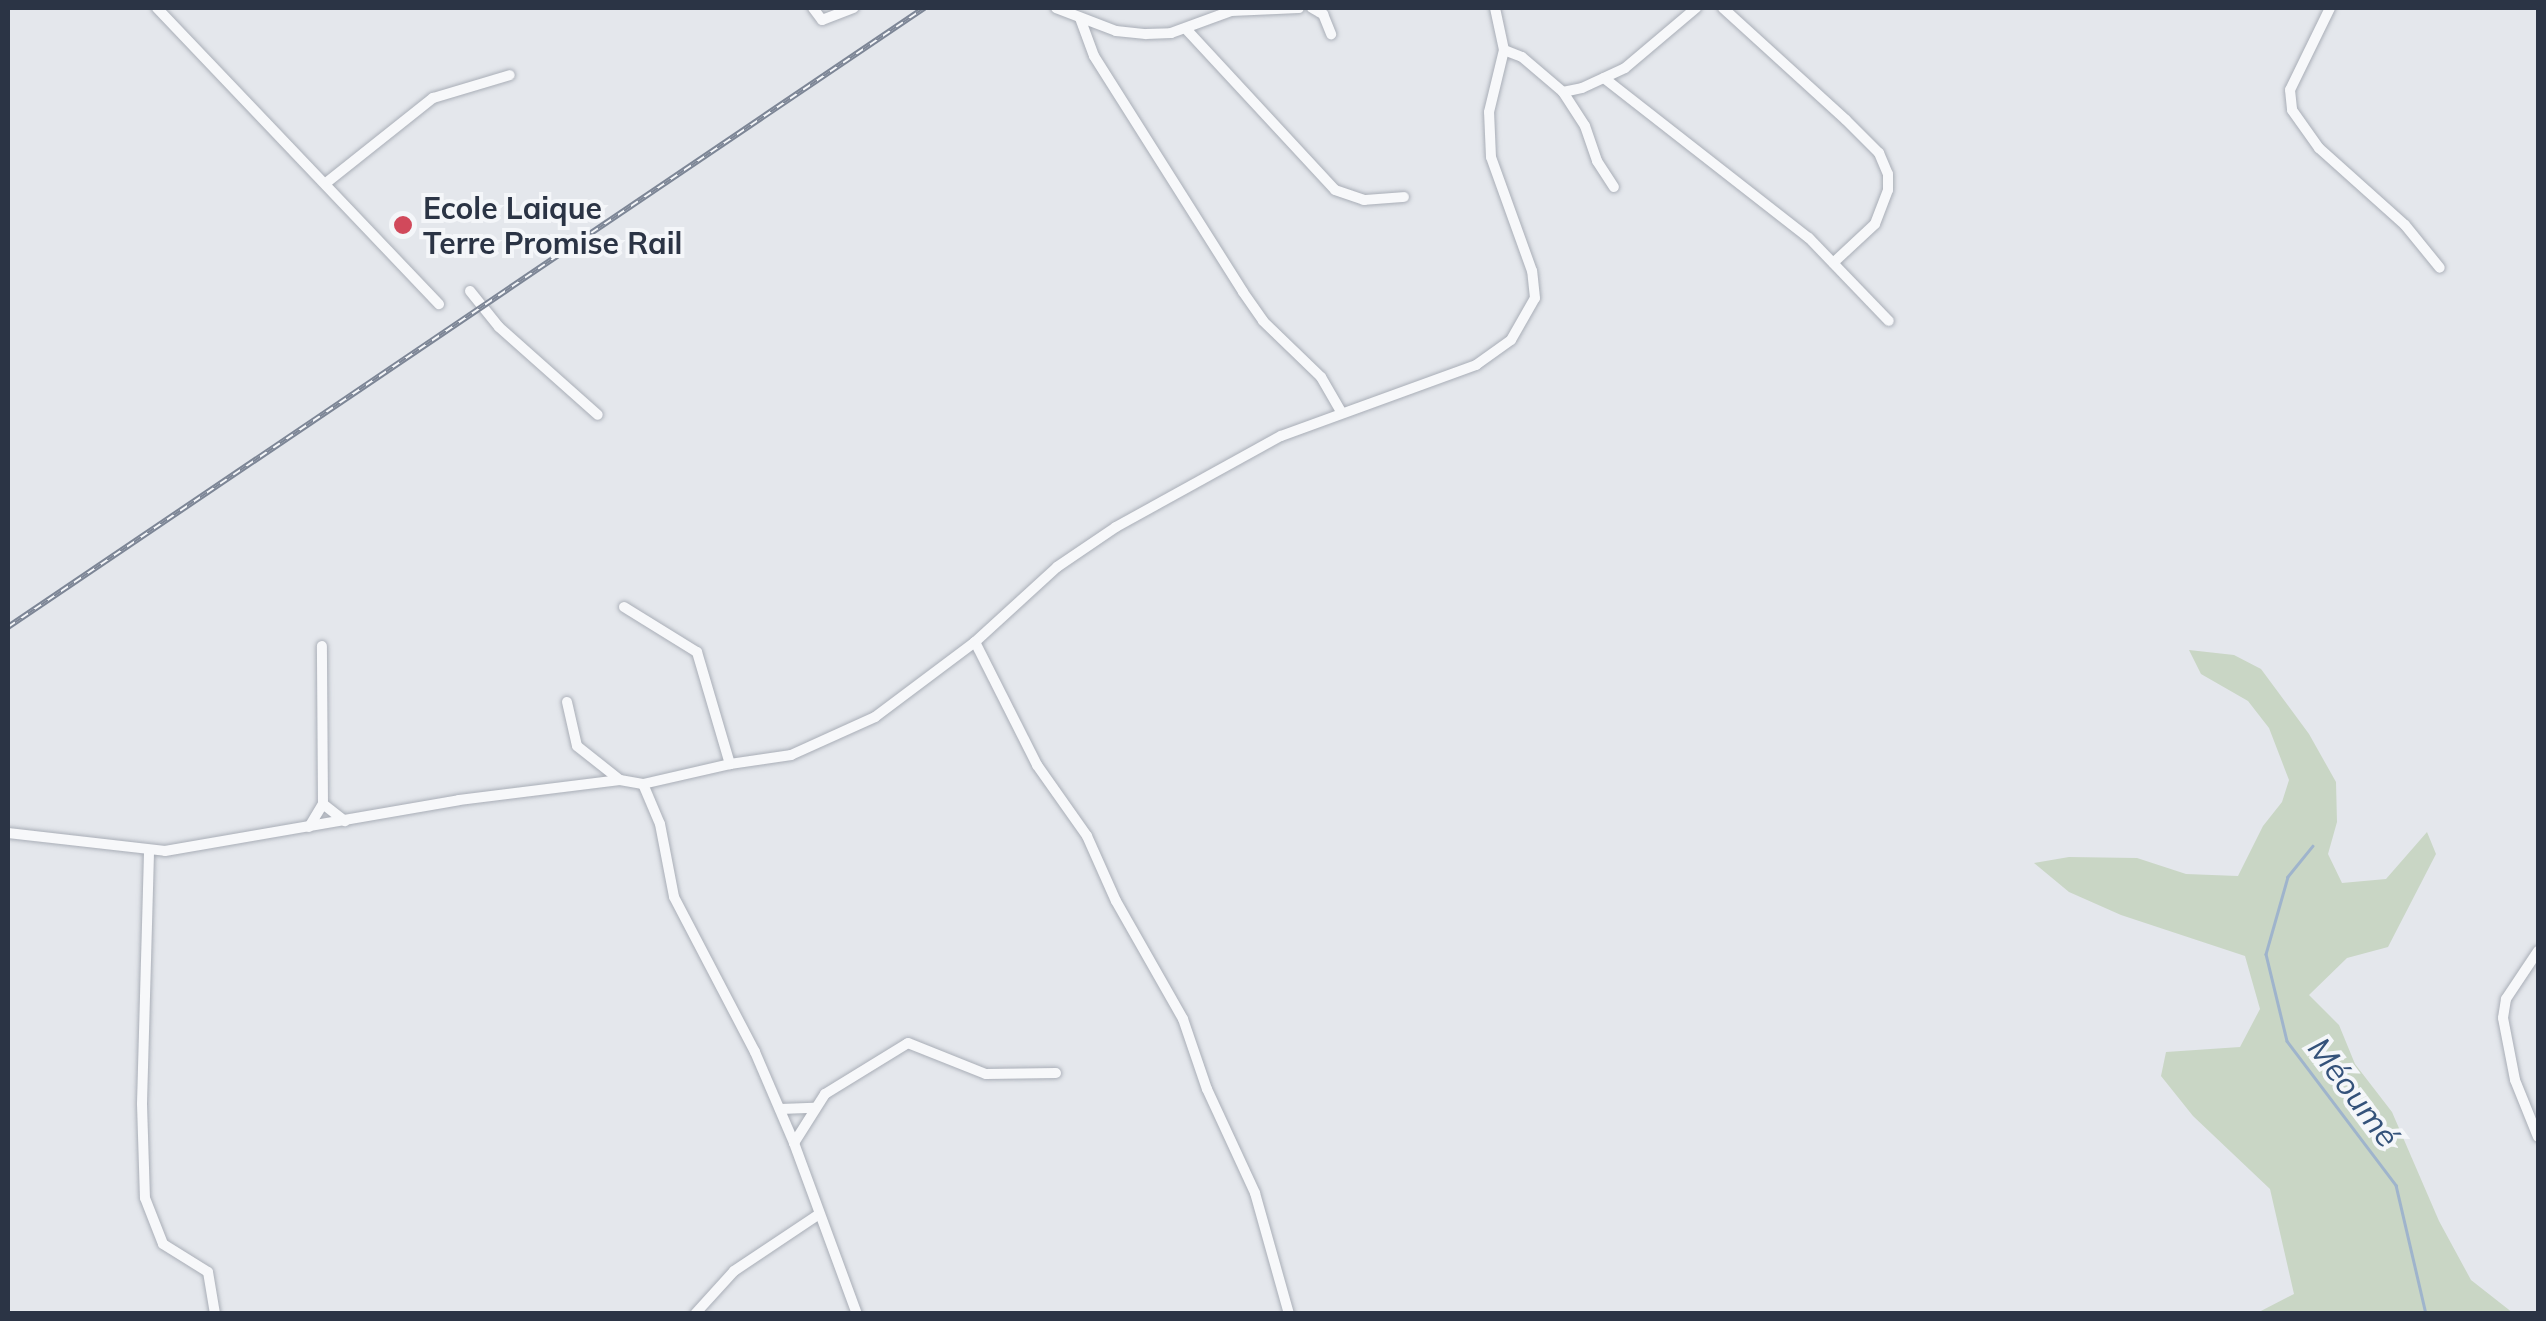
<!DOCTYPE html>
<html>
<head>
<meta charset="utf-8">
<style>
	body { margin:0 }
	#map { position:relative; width:2546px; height:1321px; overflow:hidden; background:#e4e7ec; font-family:Mulish,sans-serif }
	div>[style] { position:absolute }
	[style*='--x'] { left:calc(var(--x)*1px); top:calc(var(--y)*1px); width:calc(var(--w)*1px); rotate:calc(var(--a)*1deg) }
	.green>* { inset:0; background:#c9d6c5 }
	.stream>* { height:2.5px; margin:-1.25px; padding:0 1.25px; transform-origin:1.25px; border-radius:1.25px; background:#9fb4cc }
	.roads { filter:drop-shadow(0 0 2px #a9aeb7) drop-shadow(0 0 2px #a9aeb7) }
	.minor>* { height:10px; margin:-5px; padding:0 5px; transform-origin:5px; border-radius:5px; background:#f7f8fa }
	.rail>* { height:6px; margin-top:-3px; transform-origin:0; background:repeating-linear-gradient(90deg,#f4f6f9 0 8px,#7d8696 0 16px); box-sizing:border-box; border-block:2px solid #7d8696 }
	.dots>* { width:28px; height:28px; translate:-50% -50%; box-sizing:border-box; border:5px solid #f4f6f9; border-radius:50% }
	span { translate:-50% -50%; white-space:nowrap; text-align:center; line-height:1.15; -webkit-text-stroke:8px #f4f6f9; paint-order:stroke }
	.poi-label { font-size:30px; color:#2b3445; font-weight:700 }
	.left { translate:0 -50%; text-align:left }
	.water-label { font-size:32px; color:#34527a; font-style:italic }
	.frame { position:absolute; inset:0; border:10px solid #2b3445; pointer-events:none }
</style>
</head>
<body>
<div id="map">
	<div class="green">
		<i style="clip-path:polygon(2189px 650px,2234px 655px,2261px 669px,2309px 734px,2336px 782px,2337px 822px,2328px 854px,2342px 883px,2386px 879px,2427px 832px,2436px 854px,2388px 947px,2347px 958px,2309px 995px,2339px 1025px,2355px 1064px,2392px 1112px,2439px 1221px,2471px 1280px,2513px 1313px,2257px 1313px,2294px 1294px,2270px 1189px,2193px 1116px,2161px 1076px,2166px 1052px,2240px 1047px,2260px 1009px,2245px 956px,2121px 915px,2069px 892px,2034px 863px,2069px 857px,2137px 858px,2186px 874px,2238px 876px,2263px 826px,2282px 802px,2289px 780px,2269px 728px,2248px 701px,2201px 674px)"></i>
	</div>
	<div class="stream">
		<i style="--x:2313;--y:846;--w:40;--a:129"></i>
		<i style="--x:2288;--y:877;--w:80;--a:105.9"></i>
		<i style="--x:2266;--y:954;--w:89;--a:76.4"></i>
		<i style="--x:2287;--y:1041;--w:181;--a:52.9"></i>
		<i style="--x:2396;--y:1185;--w:132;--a:76.9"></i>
	</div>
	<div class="roads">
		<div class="minor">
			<i style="--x:157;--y:8;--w:409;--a:46.4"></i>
			<i style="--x:813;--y:8;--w:15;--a:53"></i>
			<i style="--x:822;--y:20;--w:34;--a:-21"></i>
			<i style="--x:1056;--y:8;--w:64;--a:21"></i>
			<i style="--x:1116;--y:31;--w:30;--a:6"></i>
			<i style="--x:1146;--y:34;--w:25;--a:-2"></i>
			<i style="--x:1171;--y:33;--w:64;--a:-20.1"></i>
			<i style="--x:1231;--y:11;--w:68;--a:-2.5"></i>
			<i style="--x:1312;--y:8;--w:13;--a:29"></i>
			<i style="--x:1323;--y:14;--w:22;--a:68"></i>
			<i style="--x:1723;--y:8;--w:166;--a:42.3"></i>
			<i style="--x:1846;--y:120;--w:47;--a:45"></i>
			<i style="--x:1879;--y:153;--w:23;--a:67"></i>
			<i style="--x:1888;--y:174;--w:16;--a:90"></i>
			<i style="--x:1888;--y:190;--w:36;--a:111"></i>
			<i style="--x:1875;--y:224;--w:57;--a:137.1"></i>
			<i style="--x:2330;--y:8;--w:91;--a:116"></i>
			<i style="--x:2290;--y:90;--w:20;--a:84"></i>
			<i style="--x:2292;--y:110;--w:47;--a:54.6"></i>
			<i style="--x:2319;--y:148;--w:115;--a:41.8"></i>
			<i style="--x:2405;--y:225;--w:55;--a:50.9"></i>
			<i style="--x:1080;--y:18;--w:40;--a:69.8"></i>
			<i style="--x:1094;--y:56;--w:279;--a:57.7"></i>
			<i style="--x:1243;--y:292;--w:35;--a:55"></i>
			<i style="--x:1263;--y:321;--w:81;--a:44"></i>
			<i style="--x:1321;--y:377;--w:39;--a:60"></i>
			<i style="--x:1186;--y:29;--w:219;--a:47.2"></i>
			<i style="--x:1335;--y:190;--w:31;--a:19"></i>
			<i style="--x:1364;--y:200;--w:40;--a:-4.3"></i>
			<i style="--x:1504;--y:50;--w:19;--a:21"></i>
			<i style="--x:1522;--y:57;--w:54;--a:40.5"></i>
			<i style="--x:1563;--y:92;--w:19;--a:-12"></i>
			<i style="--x:1582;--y:88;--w:47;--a:-24.9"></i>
			<i style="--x:1625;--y:68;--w:93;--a:-40.2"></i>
			<i style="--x:1604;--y:78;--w:260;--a:38"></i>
			<i style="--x:1809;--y:238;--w:115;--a:46.1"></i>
			<i style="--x:1563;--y:92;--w:40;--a:57.1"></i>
			<i style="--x:1585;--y:126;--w:37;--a:71"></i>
			<i style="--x:1597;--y:161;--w:31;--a:57"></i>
			<i style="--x:326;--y:183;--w:137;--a:-38.5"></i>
			<i style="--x:433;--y:98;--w:80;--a:-16.6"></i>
			<i style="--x:470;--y:291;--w:46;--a:51.1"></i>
			<i style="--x:499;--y:327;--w:132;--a:41.6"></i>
			<i style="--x:624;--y:607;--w:86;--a:31.7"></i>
			<i style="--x:697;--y:652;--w:117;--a:73.6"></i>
			<i style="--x:975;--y:642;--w:138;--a:63.2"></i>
			<i style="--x:1037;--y:765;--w:87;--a:54.8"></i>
			<i style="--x:1087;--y:836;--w:71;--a:66"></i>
			<i style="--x:1116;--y:901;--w:136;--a:60.4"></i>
			<i style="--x:1183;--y:1019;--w:74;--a:71.1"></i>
			<i style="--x:1207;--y:1089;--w:115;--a:65.2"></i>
			<i style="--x:1255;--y:1193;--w:126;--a:74.3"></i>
			<i style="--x:567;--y:702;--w:45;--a:77.2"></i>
			<i style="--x:577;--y:746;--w:55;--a:38.3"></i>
			<i style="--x:643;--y:784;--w:43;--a:67"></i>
			<i style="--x:660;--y:824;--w:74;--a:79.1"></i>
			<i style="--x:674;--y:897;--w:175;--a:62.4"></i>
			<i style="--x:755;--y:1052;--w:99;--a:66.8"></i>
			<i style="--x:794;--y:1143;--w:182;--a:69.8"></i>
			<i style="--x:323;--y:804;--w:28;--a:38"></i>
			<i style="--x:309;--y:827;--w:27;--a:-59"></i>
			<i style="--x:323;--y:804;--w:158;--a:-90.4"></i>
			<i style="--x:8;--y:833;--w:158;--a:6.5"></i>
			<i style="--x:165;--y:851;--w:298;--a:-9.8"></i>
			<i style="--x:459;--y:800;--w:162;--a:-7.1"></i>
			<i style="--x:620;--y:780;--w:23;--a:10"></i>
			<i style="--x:643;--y:784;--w:89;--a:-12.9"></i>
			<i style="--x:730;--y:764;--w:62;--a:-8.4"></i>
			<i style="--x:791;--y:755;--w:92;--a:-24.3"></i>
			<i style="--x:875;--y:717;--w:125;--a:-36.9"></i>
			<i style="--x:975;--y:642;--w:111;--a:-42.4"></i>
			<i style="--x:1057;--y:567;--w:71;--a:-34.1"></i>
			<i style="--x:1116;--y:527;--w:188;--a:-28.9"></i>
			<i style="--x:1281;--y:436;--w:208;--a:-20"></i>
			<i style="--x:1476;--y:365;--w:43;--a:-35.5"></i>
			<i style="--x:1511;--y:340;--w:48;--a:-60.3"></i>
			<i style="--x:1535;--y:298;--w:27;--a:-96"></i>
			<i style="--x:1532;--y:271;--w:121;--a:-109.8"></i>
			<i style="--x:1491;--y:157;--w:45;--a:-92.5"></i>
			<i style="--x:1489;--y:112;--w:64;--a:-76.4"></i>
			<i style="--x:1504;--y:50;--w:43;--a:-102.1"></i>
			<i style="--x:149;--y:853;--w:251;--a:91.6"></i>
			<i style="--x:142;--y:1104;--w:94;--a:88.2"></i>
			<i style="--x:145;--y:1198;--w:49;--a:68.6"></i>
			<i style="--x:163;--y:1244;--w:53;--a:31.9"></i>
			<i style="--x:208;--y:1272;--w:43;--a:80.5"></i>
			<i style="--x:2538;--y:951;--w:58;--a:123.7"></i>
			<i style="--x:2506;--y:999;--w:19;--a:99"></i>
			<i style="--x:2503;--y:1018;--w:63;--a:79"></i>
			<i style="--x:2515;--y:1080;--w:61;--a:68"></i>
			<i style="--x:780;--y:1109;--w:34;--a:-2"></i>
			<i style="--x:794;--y:1143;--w:58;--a:-57.7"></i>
			<i style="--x:825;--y:1094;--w:97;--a:-31.6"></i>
			<i style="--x:908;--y:1043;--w:84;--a:21.7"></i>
			<i style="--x:986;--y:1074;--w:70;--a:-0.8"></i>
			<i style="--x:695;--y:1314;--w:58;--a:-47.8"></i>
			<i style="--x:734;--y:1271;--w:101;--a:-33.7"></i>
		</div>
	</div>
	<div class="rail">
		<i style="--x:8;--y:627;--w:1106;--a:-34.05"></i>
	</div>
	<div class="dots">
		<i style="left:403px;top:225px;background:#d1495b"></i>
	</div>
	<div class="poi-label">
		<span class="left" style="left:423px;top:225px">Ecole Laique<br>Terre Promise Rail</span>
	</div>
	<div class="water-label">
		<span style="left:2354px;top:1092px;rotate:53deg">Méoumé</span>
	</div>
	<div class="frame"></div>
</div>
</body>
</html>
